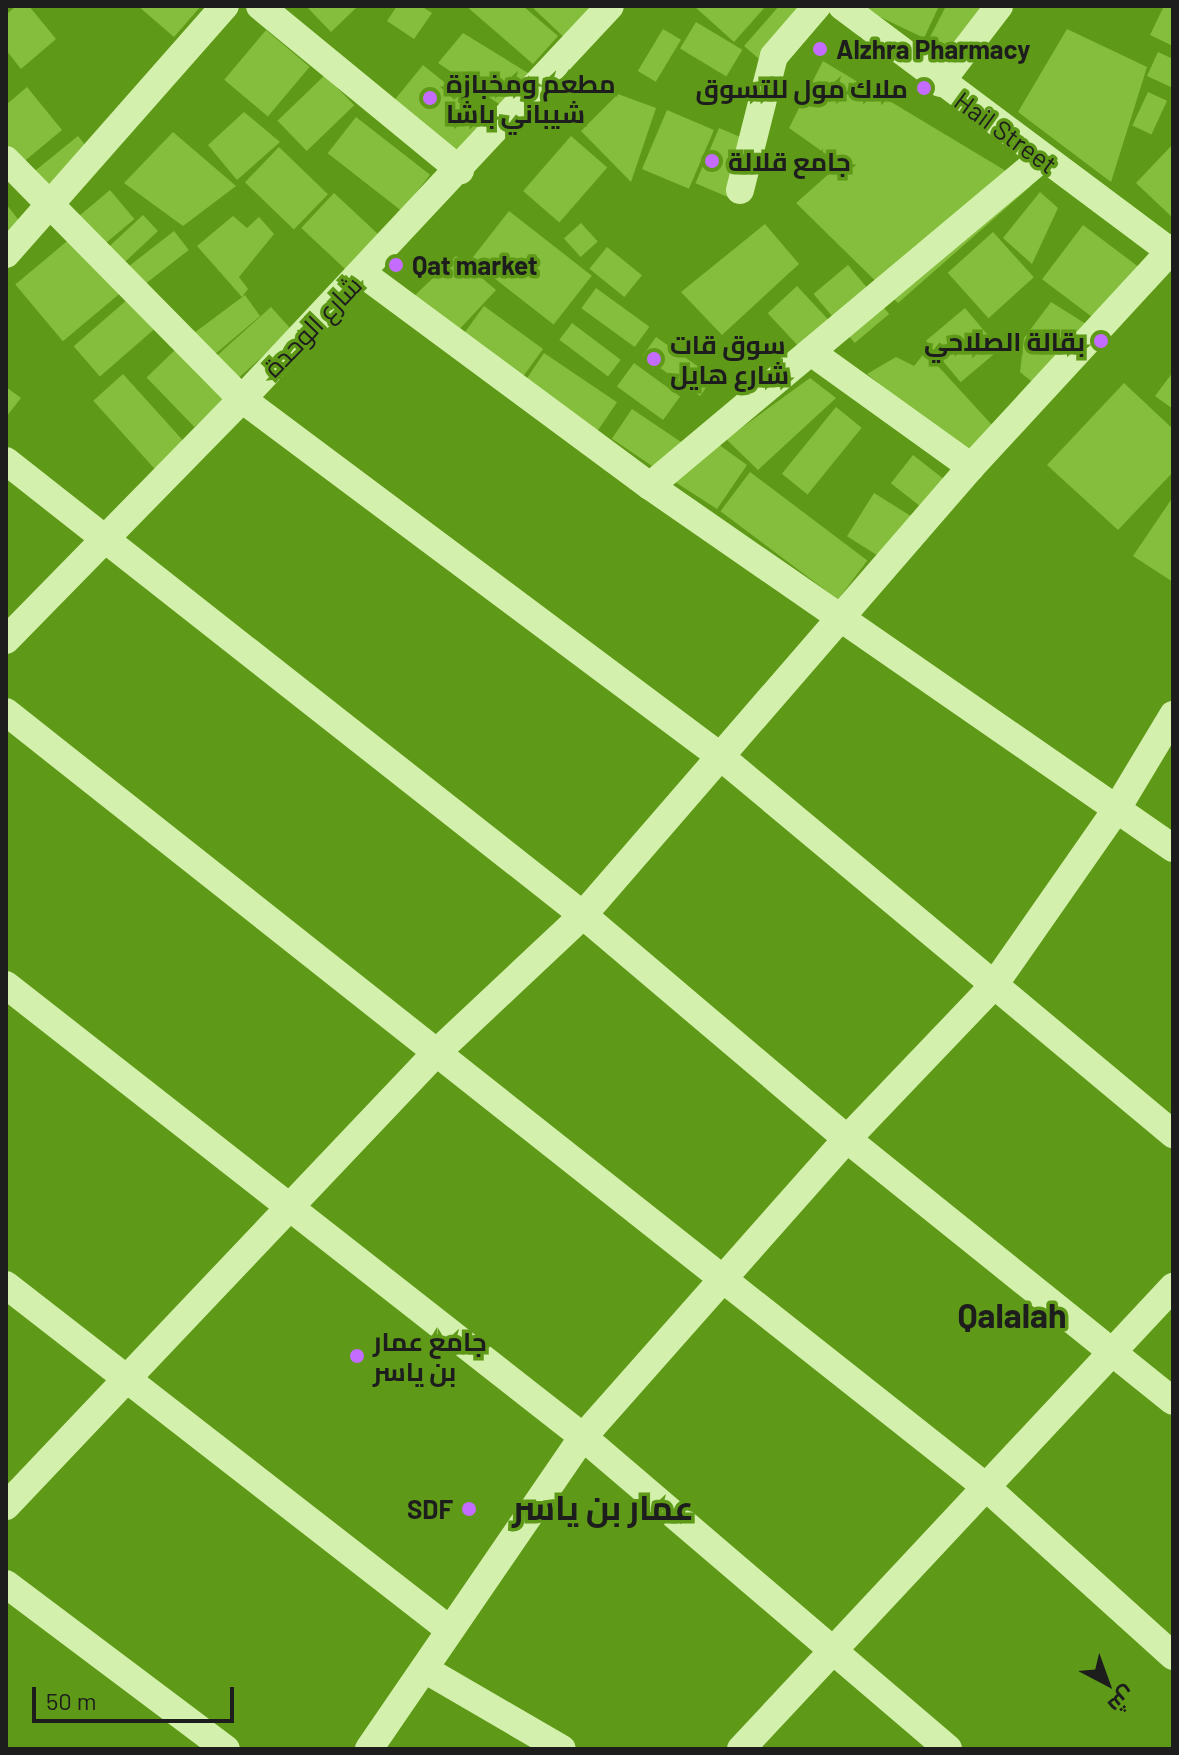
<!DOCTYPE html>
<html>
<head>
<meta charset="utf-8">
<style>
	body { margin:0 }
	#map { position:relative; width:1179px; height:1755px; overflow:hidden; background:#5f9918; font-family:Barlow,Cairo,sans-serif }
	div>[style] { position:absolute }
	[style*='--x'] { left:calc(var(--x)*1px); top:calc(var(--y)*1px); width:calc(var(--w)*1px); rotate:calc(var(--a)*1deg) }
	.building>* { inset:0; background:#85be3c; transform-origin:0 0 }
	.minor>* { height:28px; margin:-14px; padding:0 14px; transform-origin:14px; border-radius:14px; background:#d3f1ac }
	.dots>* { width:22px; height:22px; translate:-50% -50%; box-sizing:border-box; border:4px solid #5f9918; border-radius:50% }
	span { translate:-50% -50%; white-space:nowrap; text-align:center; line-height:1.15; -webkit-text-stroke:7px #5f9918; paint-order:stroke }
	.poi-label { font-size:26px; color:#1d1d1d; font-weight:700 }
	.left { translate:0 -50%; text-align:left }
	.right { translate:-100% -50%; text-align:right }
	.street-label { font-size:26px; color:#1d1d1d }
	.district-label { font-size:34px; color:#1d1d1d; font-weight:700 }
	.frame { position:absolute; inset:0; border:8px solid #1d1d1d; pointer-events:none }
	.north { position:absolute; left:1067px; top:1643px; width:80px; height:80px; -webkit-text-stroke:6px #5f9918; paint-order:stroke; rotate:139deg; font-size:22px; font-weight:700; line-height:32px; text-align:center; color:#1d1d1d }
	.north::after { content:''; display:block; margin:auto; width:28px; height:36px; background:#1d1d1d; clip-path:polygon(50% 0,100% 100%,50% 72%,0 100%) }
	.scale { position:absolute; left:32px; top:1687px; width:202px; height:36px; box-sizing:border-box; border:4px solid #1d1d1d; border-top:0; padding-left:10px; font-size:24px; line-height:28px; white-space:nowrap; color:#1d1d1d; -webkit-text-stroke:6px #5f9918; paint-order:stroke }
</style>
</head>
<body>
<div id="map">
	<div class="building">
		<i style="clip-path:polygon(16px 6px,29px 6px,56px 39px,21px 69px,6px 50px,6px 15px)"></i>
		<i style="clip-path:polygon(138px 6px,201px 6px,174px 37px)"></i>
		<i style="clip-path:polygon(306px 6px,358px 6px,331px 32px)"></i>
		<i style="clip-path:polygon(397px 6px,421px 6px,432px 13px,414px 39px,387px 21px)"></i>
		<i style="clip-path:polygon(466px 6px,523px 6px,558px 36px,533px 64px)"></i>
		<i style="clip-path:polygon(531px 6px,605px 6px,570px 43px)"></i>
		<i style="clip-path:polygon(694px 6px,766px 6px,734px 42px)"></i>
		<i style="clip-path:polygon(779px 6px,794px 6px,814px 24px,773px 71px,744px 46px)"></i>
		<i style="clip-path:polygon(857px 6px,939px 6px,924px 38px)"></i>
		<i style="clip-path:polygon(946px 6px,1009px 6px,967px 64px,929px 39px)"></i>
		<i style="clip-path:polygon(1164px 6px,1173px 6px,1173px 46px,1150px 35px)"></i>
		<i style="left:696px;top:22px;width:54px;height:31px;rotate:31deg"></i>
		<i style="left:663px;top:29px;width:21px;height:49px;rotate:31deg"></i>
		<i style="clip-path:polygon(1067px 29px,1147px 67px,1111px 182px,1018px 112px)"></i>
		<i style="left:266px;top:30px;width:57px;height:65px;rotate:40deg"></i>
		<i style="clip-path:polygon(463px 33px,533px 76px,505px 108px,438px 63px)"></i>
		<i style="clip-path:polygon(1158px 52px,1173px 59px,1173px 88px,1147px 76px)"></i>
		<i style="clip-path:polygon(823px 61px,1031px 186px,898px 303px,796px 203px,840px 164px,789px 128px)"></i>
		<i style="left:423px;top:65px;width:85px;height:50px;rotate:39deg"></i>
		<i style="left:325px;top:75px;width:42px;height:66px;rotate:46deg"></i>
		<i style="clip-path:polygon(27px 87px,62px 130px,21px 164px,6px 146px,6px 105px)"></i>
		<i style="left:1148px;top:92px;width:21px;height:37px;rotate:25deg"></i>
		<i style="clip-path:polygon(618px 94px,656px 108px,631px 182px,581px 131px)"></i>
		<i style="left:667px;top:110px;width:51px;height:64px;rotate:23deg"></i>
		<i style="clip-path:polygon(244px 112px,280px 142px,237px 180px,208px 145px)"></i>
		<i style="left:356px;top:117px;width:94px;height:46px;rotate:38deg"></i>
		<i style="left:719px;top:128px;width:49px;height:60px;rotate:23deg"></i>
		<i style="clip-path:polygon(173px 132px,236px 186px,183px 226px,124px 183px)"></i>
		<i style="left:78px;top:136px;width:21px;height:62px;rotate:51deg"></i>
		<i style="left:571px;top:136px;width:48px;height:73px;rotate:41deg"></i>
		<i style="clip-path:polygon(1173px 144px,1173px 218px,1136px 183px)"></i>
		<i style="left:279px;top:147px;width:68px;height:49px;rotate:44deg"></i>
		<i style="left:110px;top:190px;width:38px;height:45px;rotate:50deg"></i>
		<i style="clip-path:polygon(1040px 192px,1058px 208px,1032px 264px,1003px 238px)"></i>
		<i style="left:334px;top:193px;width:62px;height:48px;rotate:43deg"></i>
		<i style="clip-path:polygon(6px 204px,25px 228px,6px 243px)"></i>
		<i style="left:509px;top:211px;width:105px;height:62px;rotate:38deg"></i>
		<i style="left:143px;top:215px;width:22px;height:50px;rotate:47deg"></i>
		<i style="clip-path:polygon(233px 216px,247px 228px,259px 217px,274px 234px,239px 277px,248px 289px,242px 297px,197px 246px)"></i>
		<i style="left:581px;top:223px;width:25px;height:23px;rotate:48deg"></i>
		<i style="clip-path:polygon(765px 224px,799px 264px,722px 335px,681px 292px)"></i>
		<i style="left:1083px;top:225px;width:86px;height:68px;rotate:37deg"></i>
		<i style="left:174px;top:231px;width:24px;height:65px;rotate:52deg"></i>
		<i style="left:993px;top:232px;width:61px;height:61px;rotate:48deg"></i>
		<i style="left:72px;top:237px;width:74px;height:74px;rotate:50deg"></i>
		<i style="left:607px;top:247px;width:45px;height:28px;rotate:39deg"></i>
		<i style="clip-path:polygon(456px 256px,496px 290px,455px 334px,411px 299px)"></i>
		<i style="left:848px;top:265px;width:64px;height:45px;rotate:50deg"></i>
		<i style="left:797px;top:286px;width:60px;height:40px;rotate:47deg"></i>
		<i style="left:596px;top:288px;width:66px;height:25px;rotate:36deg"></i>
		<i style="clip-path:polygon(245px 295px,260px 316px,208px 360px,186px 339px)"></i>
		<i style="left:128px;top:299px;width:40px;height:72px;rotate:49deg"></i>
		<i style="clip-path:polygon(1051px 302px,1102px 334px,1047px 394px,1020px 372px,1024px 338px)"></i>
		<i style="left:484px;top:306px;width:73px;height:34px;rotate:36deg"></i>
		<i style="left:271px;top:307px;width:31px;height:72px;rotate:48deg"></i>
		<i style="left:965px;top:308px;width:54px;height:51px;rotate:50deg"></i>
		<i style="left:572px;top:323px;width:61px;height:21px;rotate:37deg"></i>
		<i style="left:656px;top:337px;width:70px;height:23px;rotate:35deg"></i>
		<i style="left:176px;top:349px;width:69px;height:41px;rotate:46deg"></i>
		<i style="clip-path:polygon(925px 352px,992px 425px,971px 459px,867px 374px,896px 357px,914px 366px)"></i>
		<i style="left:544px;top:353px;width:88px;height:36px;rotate:34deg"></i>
		<i style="left:634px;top:363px;width:57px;height:29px;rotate:36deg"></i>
		<i style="clip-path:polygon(1173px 372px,1173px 409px,1155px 396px)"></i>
		<i style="left:123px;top:374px;width:95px;height:40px;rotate:48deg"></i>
		<i style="clip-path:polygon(810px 378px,836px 398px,758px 470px,726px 439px)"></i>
		<i style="clip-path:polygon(1124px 383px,1173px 429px,1173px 472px,1118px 530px,1047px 465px)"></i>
		<i style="clip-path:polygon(6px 387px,21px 398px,6px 417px)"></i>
		<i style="left:836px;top:407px;width:33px;height:86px;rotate:39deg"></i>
		<i style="left:632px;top:409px;width:65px;height:36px;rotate:34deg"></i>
		<i style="clip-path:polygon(718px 444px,747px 465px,717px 509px,672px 480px)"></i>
		<i style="left:913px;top:455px;width:61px;height:36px;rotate:38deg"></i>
		<i style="left:750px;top:472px;width:147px;height:49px;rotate:37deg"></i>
		<i style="left:874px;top:493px;width:47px;height:51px;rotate:32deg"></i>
		<i style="clip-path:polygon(1173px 497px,1173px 582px,1133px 556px)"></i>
	</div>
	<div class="minor">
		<i style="--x:260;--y:6;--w:259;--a:39.4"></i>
		<i style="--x:842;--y:6;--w:414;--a:36.8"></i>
		<i style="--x:940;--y:83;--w:97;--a:-52.5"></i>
		<i style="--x:6;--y:160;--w:336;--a:45.4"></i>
		<i style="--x:242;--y:399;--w:598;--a:36.77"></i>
		<i style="--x:721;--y:757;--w:589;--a:39.83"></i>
		<i style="--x:740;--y:190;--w:138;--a:-75.8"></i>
		<i style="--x:774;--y:56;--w:66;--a:-49.3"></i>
		<i style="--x:6;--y:254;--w:331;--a:-48.6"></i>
		<i style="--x:362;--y:273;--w:358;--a:36.5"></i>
		<i style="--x:650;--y:486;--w:636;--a:34.69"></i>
		<i style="--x:811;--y:352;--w:197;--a:35.7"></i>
		<i style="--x:6;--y:461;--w:734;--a:38.2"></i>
		<i style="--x:583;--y:915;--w:346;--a:40.3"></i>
		<i style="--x:847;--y:1139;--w:418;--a:38.8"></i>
		<i style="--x:650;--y:486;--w:511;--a:-39.92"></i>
		<i style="--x:6;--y:640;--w:337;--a:-45.6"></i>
		<i style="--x:242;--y:399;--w:538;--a:-46.88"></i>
		<i style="--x:6;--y:712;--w:1249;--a:38.34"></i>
		<i style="--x:986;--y:1487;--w:252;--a:42.1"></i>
		<i style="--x:6;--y:985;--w:733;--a:38.07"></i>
		<i style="--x:583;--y:1437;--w:480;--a:40.5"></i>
		<i style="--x:6;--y:1285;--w:562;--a:37.85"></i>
		<i style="--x:6;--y:1506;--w:622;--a:-46.5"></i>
		<i style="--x:434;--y:1055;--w:204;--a:-43.2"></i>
		<i style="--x:583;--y:915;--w:593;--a:-49.11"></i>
		<i style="--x:971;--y:467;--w:298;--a:-47.3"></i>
		<i style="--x:6;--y:1584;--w:275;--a:36.9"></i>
		<i style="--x:426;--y:1670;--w:157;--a:30.2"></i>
		<i style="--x:369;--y:1749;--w:378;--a:-55.6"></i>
		<i style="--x:583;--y:1437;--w:398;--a:-48.5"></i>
		<i style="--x:847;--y:1139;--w:213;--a:-46.3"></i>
		<i style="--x:994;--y:985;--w:213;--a:-55.1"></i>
		<i style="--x:1116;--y:810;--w:111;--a:-59"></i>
		<i style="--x:741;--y:1749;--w:633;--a:-46.92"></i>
	</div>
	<div class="dots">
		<i style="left:820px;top:49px;background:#c46cff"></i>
		<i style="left:924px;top:88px;background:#c46cff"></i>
		<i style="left:430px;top:98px;background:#c46cff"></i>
		<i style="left:712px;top:161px;background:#c46cff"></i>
		<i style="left:396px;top:265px;background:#c46cff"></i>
		<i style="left:1101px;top:341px;background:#c46cff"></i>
		<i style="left:654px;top:359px;background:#c46cff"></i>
		<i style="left:357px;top:1356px;background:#c46cff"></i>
		<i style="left:469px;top:1509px;background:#c46cff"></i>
	</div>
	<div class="poi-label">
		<span class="left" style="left:836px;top:49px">Alzhra Pharmacy</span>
		<span class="left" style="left:446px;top:98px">مطعم ومخبازة<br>شيباني باشا</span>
		<span class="right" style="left:908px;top:88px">ملاك مول للتسوق</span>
		<span class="left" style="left:728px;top:161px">جامع قلالة</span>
		<span class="left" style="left:412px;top:265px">Qat market</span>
		<span class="right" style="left:1085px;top:341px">بقالة الصلاحي</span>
		<span class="left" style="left:670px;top:359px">سوق قات<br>شارع هايل</span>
		<span class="left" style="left:373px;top:1356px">جامع عمار<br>بن ياسر</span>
		<span class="right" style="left:453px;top:1509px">SDF</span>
	</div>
	<div class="street-label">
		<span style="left:1006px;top:132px;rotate:36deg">Hail Street</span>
		<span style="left:312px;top:326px;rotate:-46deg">شارع الوحدة</span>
	</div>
	<div class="district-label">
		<span style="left:1012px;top:1315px">Qalalah</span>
		<span style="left:603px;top:1507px">عمار بن ياسر</span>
	</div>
	<div class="frame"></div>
	<div class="north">ش</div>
	<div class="scale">50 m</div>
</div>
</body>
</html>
